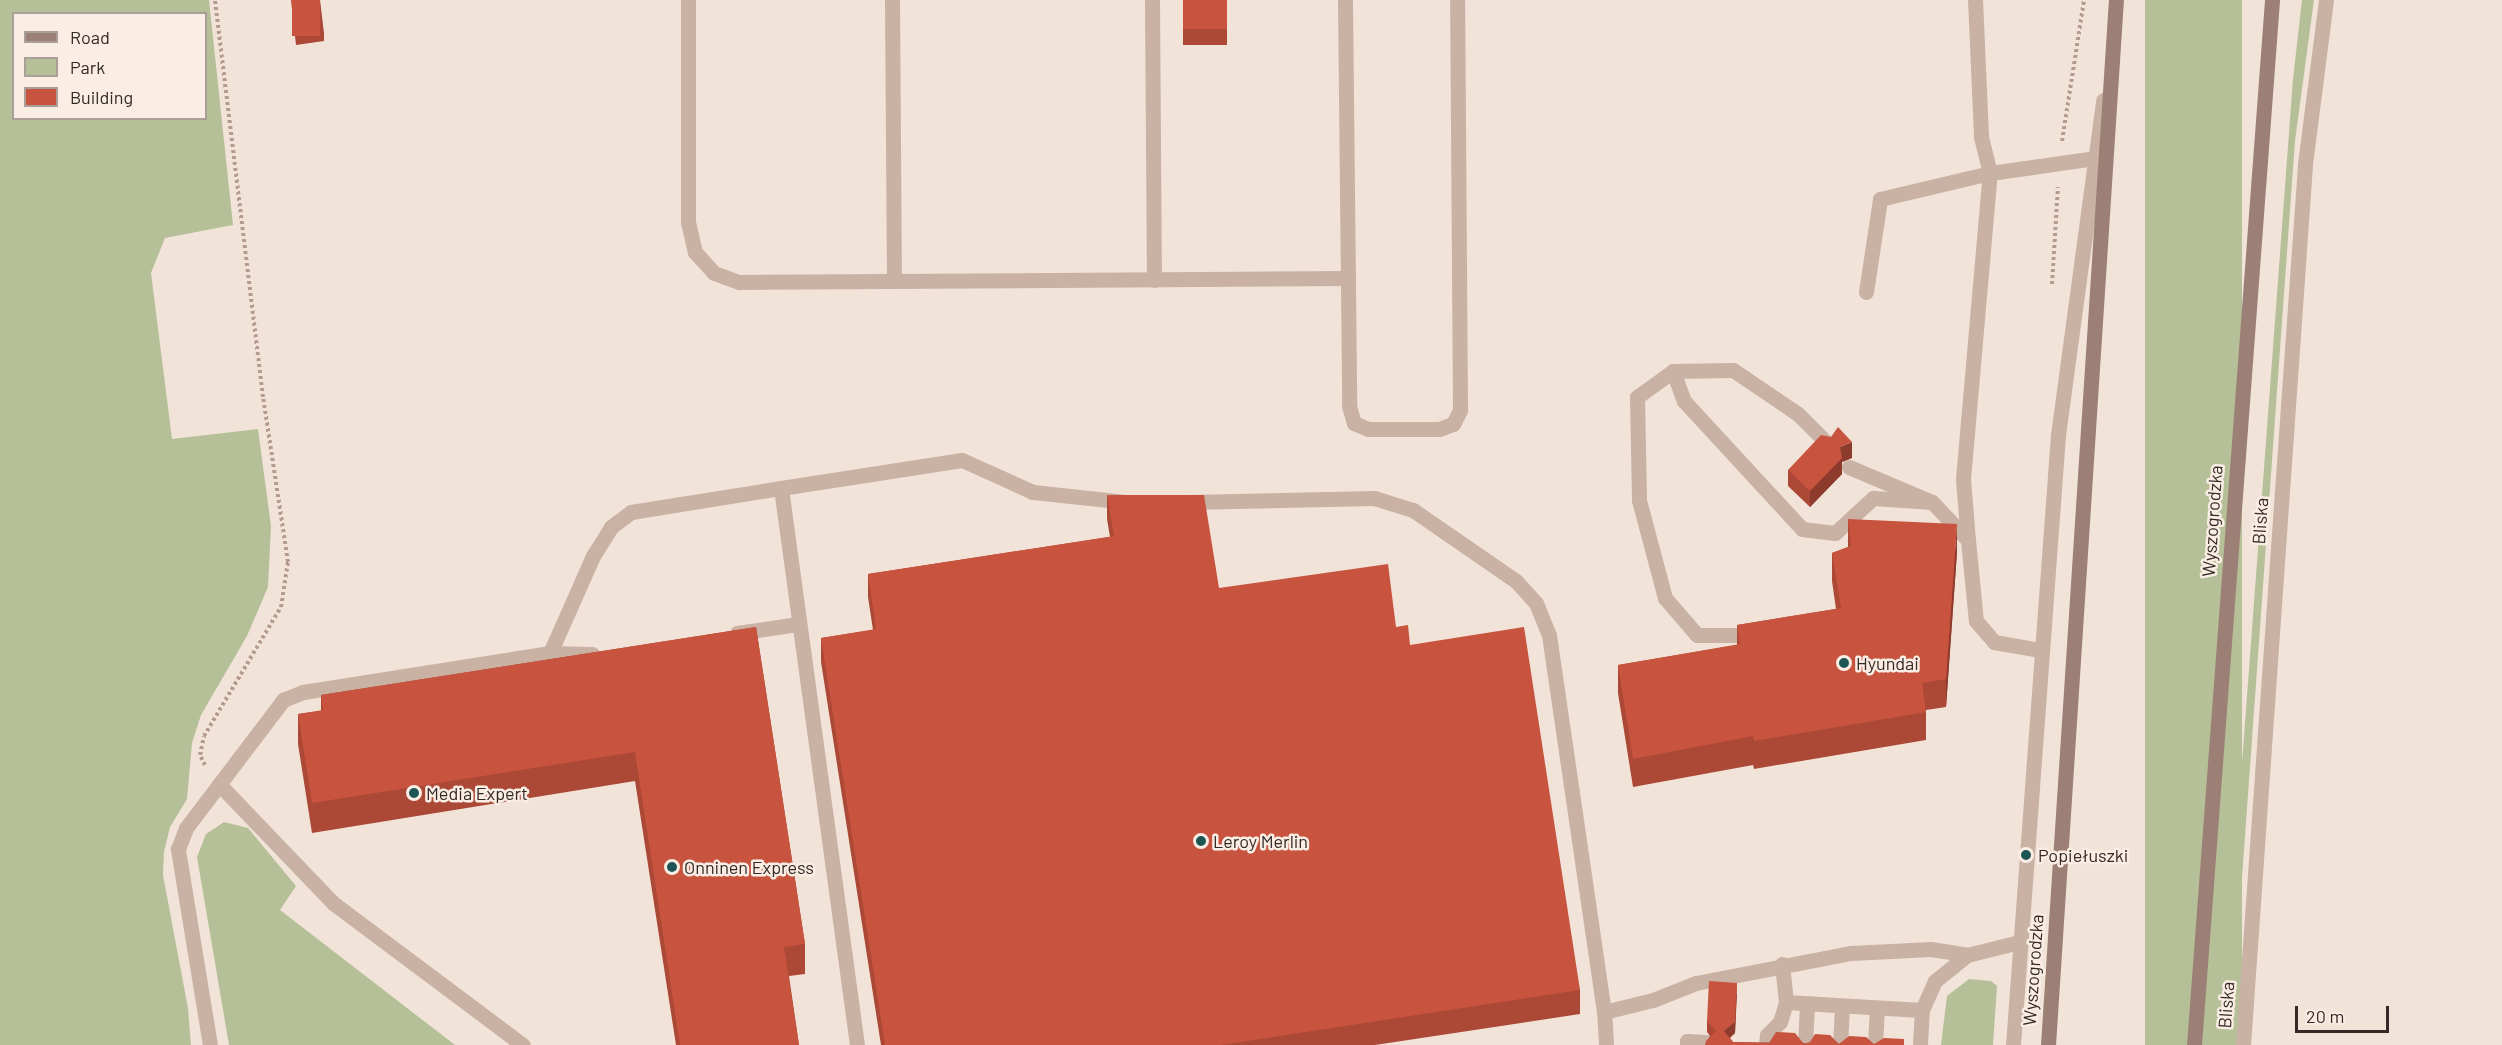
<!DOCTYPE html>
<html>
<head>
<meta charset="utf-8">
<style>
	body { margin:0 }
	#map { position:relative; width:2502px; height:1045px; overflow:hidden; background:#f1e3d8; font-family:Barlow,sans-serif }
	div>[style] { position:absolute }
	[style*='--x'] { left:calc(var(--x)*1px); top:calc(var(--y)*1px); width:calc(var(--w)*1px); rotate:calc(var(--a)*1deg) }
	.green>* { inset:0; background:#b6c098; transform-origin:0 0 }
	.path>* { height:4px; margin-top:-2px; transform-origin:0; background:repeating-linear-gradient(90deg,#b59b8e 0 3px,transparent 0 6px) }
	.lane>* { height:15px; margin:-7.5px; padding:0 7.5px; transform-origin:7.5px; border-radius:7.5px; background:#c9b1a4 }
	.street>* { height:15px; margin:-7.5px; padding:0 7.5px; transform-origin:7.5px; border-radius:7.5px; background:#c9b1a4 }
	.secondary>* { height:15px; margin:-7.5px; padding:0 7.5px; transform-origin:7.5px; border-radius:7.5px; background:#9d8075 }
	.wall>* { inset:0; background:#ac4836; transform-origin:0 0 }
	.shaded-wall>* { inset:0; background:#8c3b2c }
	.building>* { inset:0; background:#c8543f; transform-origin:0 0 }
	.dots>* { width:16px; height:16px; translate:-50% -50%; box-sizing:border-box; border:3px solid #f9ede4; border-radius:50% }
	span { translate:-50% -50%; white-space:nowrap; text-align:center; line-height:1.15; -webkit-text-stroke:5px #f9ede4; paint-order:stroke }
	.street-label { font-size:18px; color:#342926 }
	.poi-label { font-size:18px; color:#342926 }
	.left { translate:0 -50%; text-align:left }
	.legend { position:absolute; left:12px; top:12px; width:195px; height:108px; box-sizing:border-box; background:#f9ede4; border:2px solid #aa9f98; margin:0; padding:8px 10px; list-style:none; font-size:18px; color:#342926 }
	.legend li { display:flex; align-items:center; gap:12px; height:30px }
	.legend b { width:30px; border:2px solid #aa9f98 }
	.scale { position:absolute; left:2295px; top:1006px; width:94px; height:27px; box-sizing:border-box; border:3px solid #342926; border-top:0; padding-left:8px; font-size:18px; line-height:21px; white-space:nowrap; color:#342926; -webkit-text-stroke:4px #f9ede4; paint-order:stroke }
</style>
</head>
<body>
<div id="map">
	<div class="green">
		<i style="clip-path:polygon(evenodd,0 0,209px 0,233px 225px,165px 238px,151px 273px,172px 439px,258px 429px,271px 526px,268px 587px,247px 636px,201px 715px,192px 743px,187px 799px,170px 827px,164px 852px,163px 875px,188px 1008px,191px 1045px,0 1045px,0 0,14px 14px,206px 14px,206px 118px,14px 118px,14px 14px)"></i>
		<i style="left:2145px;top:0;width:97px;height:1047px"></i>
		<i style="clip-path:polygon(2302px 0,2314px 0,2295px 141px,2230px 1045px,2221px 1045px,2293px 79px)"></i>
		<i style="clip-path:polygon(224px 822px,248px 828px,296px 886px,280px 910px,455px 1045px,229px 1045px,197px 857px,206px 834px)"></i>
		<i style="clip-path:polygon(1969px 979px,1991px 981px,1997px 986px,1993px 1045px,1941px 1045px,1947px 996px)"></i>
	</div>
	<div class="path">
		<i style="--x:2062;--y:141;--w:143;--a:-81.1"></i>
		<i style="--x:2052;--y:284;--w:97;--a:-86.5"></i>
		<i style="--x:205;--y:765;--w:11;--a:-117"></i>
		<i style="--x:200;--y:755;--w:19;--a:-78"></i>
		<i style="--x:204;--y:736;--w:150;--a:-59.2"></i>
		<i style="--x:281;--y:607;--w:46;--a:-81.2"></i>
		<i style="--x:288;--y:562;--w:167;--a:-98.6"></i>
		<i style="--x:263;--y:397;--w:400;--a:-96.9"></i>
	</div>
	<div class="lane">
		<i style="--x:688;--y:0;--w:222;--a:90"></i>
		<i style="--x:688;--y:222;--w:31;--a:77"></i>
		<i style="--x:695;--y:252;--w:28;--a:48"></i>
		<i style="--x:714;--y:273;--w:27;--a:20"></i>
		<i style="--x:739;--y:282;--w:609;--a:-0.38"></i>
		<i style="--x:892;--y:0;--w:281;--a:89.6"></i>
		<i style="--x:1152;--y:0;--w:280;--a:89.6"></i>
		<i style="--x:1345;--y:0;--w:406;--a:89.4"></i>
		<i style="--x:1349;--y:406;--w:18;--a:74"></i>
		<i style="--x:1354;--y:423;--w:15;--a:23"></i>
		<i style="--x:1368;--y:429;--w:71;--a:0"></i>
		<i style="--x:1439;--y:429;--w:15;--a:-20"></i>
		<i style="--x:1453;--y:424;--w:16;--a:-63"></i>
		<i style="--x:1460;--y:410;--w:410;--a:-90.4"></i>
		<i style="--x:1866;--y:292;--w:94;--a:-81.4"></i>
		<i style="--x:1880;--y:199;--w:113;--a:-13.3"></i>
		<i style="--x:1990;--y:173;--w:38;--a:-104"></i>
		<i style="--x:1981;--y:136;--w:136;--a:-92.5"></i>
		<i style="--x:1673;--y:371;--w:32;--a:70"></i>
		<i style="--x:1684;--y:401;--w:174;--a:47.3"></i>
		<i style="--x:1802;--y:529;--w:33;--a:7"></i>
		<i style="--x:1835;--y:533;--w:52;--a:-42.6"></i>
		<i style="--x:1873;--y:498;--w:59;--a:3.9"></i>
		<i style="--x:1849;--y:467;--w:90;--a:22.9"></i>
		<i style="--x:1932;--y:502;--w:52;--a:46.5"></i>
		<i style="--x:1968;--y:540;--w:81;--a:84.4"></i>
		<i style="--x:1976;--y:621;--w:28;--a:49"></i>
		<i style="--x:1994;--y:642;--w:47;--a:9.9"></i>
		<i style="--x:781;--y:488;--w:183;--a:-8.8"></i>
		<i style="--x:962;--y:460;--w:78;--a:24.3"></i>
		<i style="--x:1033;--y:492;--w:95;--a:6.1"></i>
		<i style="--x:1187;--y:502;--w:187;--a:-1.2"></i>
		<i style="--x:1374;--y:498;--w:41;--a:17.1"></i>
		<i style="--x:1413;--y:510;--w:125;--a:34.6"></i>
		<i style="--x:1516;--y:581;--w:30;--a:48"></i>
		<i style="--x:1536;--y:603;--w:35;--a:68"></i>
		<i style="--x:1549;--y:635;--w:381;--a:81.7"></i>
		<i style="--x:1968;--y:540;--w:61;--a:-94.7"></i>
		<i style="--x:1963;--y:479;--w:307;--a:-85"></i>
		<i style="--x:1990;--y:173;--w:107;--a:-8.1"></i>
		<i style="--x:737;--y:633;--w:62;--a:-8.4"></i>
		<i style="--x:1755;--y:635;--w:58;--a:180"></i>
		<i style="--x:1697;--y:635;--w:49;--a:-130.9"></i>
		<i style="--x:1665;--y:598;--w:101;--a:-104.9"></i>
		<i style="--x:1639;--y:500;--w:103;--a:-91.1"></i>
		<i style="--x:1637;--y:397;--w:44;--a:-35.8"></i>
		<i style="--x:1673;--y:371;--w:60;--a:-1"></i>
		<i style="--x:1733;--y:370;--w:78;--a:34.1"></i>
		<i style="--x:1798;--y:414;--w:42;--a:45"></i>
		<i style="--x:550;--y:653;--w:106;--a:-66.1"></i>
		<i style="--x:593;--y:556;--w:34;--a:-58"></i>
		<i style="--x:611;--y:527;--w:25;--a:-37"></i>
		<i style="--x:631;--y:512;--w:152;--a:-9.1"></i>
		<i style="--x:781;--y:488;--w:562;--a:82.23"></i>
		<i style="--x:219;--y:784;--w:165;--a:46.2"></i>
		<i style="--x:333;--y:903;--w:237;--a:36.8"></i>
		<i style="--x:1782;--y:964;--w:38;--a:84"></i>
		<i style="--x:210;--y:1045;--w:199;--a:-99.3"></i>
		<i style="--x:178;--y:849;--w:22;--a:-69"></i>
		<i style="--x:186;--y:828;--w:161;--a:-52.8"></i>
		<i style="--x:283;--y:700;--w:22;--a:-22"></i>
		<i style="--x:303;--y:692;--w:250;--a:-9"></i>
		<i style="--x:550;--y:653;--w:42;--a:1.4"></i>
		<i style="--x:1687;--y:1045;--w:4;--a:-90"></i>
		<i style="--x:1687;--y:1041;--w:19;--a:3"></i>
		<i style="--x:1766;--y:1045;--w:10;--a:-84"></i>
		<i style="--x:1767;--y:1035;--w:18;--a:-45"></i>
		<i style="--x:1780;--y:1022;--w:21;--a:-73"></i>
		<i style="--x:1786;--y:1002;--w:136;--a:3.4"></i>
		<i style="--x:1922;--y:1010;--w:32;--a:-66"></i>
		<i style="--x:1935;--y:981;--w:41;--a:-39.1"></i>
		<i style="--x:1805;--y:1045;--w:41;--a:-87.2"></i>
		<i style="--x:1840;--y:1045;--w:39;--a:-87"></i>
		<i style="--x:1875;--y:1045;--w:37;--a:-87"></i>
		<i style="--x:1920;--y:1045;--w:35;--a:-87"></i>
	</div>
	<div class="street">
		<i style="--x:1606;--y:1045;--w:33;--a:-93"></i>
		<i style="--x:1604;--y:1012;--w:50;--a:-13.8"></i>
		<i style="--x:1653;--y:1000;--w:46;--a:-21.6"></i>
		<i style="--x:1696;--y:983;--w:158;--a:-11"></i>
		<i style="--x:1851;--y:953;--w:80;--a:-2.9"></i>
		<i style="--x:1931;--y:949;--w:36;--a:9"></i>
		<i style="--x:1967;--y:955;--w:54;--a:-14"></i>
		<i style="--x:2013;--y:1045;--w:612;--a:-85.78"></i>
		<i style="--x:2058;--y:435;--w:338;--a:-82.3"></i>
		<i style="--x:2243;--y:1045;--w:883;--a:-85.97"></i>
		<i style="--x:2305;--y:164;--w:165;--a:-82.7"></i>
	</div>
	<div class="secondary">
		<i style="--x:2048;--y:1045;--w:1047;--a:-86.28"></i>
		<i style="--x:2194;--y:1045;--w:1048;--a:-85.73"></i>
	</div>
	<div class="wall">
		<i style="clip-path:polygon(291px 0,320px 0,324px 33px,324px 41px,296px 45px)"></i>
		<i style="left:1183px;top:0;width:44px;height:45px"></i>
		<i style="clip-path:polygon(1852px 458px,1842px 462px,1842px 474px,1810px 507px,1788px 486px,1788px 470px)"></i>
		<i style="clip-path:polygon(1107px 495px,1219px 588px,1396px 627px,1410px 645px,1580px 990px,1580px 1014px,1375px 1045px,881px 1045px,821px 662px,821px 638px,873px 630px,868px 597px,868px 574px,1110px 537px,1107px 519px)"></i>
		<i style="clip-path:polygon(1848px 519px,1957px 552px,1946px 707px,1926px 710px,1926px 740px,1754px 769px,1753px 765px,1633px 787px,1618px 693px,1618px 665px,1737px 645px,1737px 625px,1836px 609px,1832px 581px,1832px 553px,1848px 547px)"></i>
		<i style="clip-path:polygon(756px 627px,805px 944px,805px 974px,789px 976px,799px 1045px,676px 1045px,635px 781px,312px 833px,298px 744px,298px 714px,321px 711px,321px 695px)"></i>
		<i style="clip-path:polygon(1737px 994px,1735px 1033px,1730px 1038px,1733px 1042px,1904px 1045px,1705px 1045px,1710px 1036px,1707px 1032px,1707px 1021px)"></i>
	</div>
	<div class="shaded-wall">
		<i style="clip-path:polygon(1852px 442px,1852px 458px,1842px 462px,1842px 474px,1810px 507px,1810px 491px,1840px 447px)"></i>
		<i style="clip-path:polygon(1957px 524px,1957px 552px,1946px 707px,1946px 679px)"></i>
		<i style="clip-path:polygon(1737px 983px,1735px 1033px,1724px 1042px,1724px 1031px)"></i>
	</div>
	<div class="building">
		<i style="left:292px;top:0;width:28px;height:36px"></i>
		<i style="left:1183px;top:0;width:44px;height:29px"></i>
		<i style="clip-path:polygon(1838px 427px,1852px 442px,1840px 447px,1842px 458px,1810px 491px,1788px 470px,1821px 435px,1831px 437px)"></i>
		<i style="clip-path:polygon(1107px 495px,1204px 495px,1219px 588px,1388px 564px,1396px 627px,1408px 625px,1410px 645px,1524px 627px,1580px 990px,1221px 1045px,885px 1045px,821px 638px,876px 629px,868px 574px,1114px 536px)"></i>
		<i style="clip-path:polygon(1848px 519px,1957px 524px,1946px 679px,1922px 683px,1926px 712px,1754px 741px,1753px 736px,1633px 759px,1618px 665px,1740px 644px,1737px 625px,1841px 608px,1832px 553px,1851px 546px)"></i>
		<i style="clip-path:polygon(756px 627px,805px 944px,784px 947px,799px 1045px,680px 1045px,635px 752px,312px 803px,298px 714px,323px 710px,321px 695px)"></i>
		<i style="clip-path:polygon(1709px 981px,1737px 983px,1735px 1022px,1724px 1031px,1733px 1042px,1769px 1043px,1776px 1032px,1795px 1033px,1804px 1044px,1810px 1042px,1815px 1034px,1830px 1035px,1839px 1044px,1849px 1036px,1866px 1037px,1874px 1044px,1884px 1038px,1904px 1039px,1904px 1045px,1705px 1045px,1706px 1041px,1716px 1031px,1707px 1021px)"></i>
	</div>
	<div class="dots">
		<i style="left:1844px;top:663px;background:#1b5655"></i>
		<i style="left:414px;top:793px;background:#1b5655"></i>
		<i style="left:1201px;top:841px;background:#1b5655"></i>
		<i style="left:2026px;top:855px;background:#1b5655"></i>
		<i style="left:672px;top:867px;background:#1b5655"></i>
	</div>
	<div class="street-label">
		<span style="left:2212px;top:521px;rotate:-86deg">Wyszogrodzka</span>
		<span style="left:2260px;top:521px;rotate:-86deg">Bliska</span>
		<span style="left:2033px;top:970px;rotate:-86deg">Wyszogrodzka</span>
		<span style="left:2226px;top:1005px;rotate:-86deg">Bliska</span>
	</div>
	<div class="poi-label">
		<span class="left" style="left:1856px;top:663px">Hyundai</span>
		<span class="left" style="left:426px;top:793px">Media Expert</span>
		<span class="left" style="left:1213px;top:841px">Leroy Merlin</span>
		<span class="left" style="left:2038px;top:855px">Popiełuszki</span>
		<span class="left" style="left:684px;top:867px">Onninen Express</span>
	</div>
	<ul class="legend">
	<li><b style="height:8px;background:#9d8075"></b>Road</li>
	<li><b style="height:16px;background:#b6c098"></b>Park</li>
	<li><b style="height:16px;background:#c8543f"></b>Building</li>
	</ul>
	<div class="scale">20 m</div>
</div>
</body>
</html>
